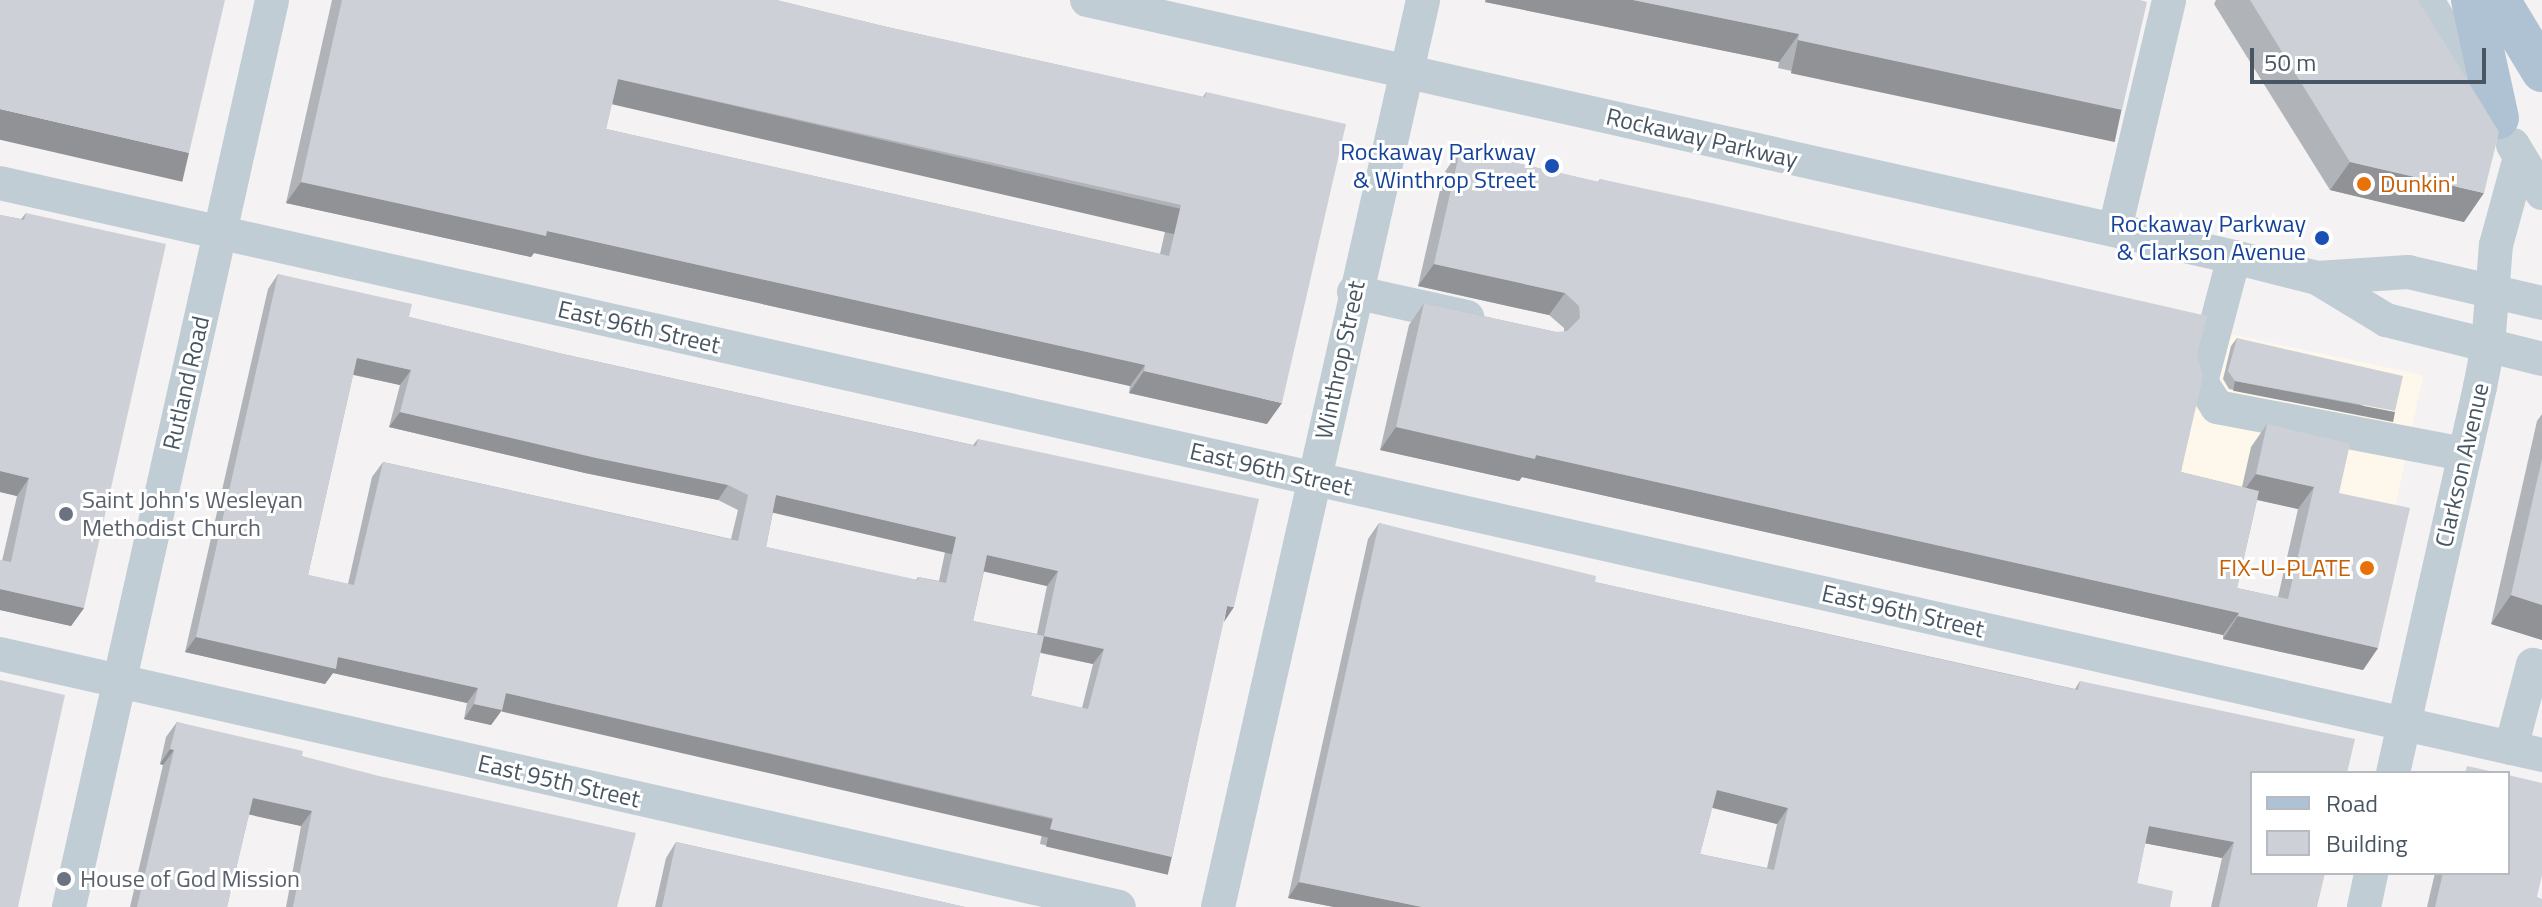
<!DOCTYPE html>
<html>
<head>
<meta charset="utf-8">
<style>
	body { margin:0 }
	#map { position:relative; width:2542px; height:907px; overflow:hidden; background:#f4f2f2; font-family:"Titillium Web",sans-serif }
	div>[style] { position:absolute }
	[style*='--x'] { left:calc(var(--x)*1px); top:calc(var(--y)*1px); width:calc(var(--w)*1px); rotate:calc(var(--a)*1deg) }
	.commercial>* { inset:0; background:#fef8ec; transform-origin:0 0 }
	.minor>* { height:34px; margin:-17px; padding:0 17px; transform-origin:17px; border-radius:17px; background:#c1cdd4 }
	.major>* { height:42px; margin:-21px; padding:0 21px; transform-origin:21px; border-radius:21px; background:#afc2d3 }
	.wall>* { inset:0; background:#b0b4b9 }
	.shaded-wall>* { inset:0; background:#909296; transform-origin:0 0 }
	.building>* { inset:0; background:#cdd1d7 }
	.dots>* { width:22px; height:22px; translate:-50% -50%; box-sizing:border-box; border:4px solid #fff; border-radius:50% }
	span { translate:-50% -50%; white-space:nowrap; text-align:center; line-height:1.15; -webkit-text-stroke:6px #fff; paint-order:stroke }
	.street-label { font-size:24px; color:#475662 }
	.transit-label { font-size:24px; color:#164399 }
	.right { translate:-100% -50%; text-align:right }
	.food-label { font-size:24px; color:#c56008 }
	.left { translate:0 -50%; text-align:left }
	.worship-label { font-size:24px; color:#5b616d }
	.legend { position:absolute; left:2250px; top:771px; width:260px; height:104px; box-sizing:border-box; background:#fff; border:2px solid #b5bbc0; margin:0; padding:10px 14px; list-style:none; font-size:24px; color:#475662 }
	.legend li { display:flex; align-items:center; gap:16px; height:40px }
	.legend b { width:40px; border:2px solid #b5bbc0 }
	.scale { position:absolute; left:2250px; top:48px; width:236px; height:36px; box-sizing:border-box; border:4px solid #475662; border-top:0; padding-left:10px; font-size:24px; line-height:28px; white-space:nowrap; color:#475662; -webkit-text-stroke:6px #fff; paint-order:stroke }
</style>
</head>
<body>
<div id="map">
	<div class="commercial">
		<i style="left:2206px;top:329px;width:222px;height:156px;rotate:12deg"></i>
	</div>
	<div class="minor">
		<i style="--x:1087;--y:0;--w:1175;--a:12.63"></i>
		<i style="--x:2234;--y:257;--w:86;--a:14.2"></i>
		<i style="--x:2317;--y:278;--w:81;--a:31.3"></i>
		<i style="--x:2386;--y:320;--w:161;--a:14"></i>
		<i style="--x:2427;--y:0;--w:120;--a:59.4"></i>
		<i style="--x:2513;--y:145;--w:56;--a:58.9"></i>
		<i style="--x:0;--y:183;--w:2606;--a:12.68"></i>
		<i style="--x:2115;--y:229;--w:235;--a:-76.7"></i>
		<i style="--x:2234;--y:257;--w:129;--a:104.8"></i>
		<i style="--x:2201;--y:382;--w:30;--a:57"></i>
		<i style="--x:2217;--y:407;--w:251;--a:10.8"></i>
		<i style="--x:2317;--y:278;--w:91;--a:-3.8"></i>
		<i style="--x:2408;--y:272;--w:138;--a:13"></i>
		<i style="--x:1354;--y:292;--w:116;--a:12.5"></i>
		<i style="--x:0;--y:654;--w:1147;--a:12.74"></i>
		<i style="--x:2511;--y:748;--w:86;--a:-75.2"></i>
		<i style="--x:2533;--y:665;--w:9;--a:13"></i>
		<i style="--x:2393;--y:773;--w:396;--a:-77.3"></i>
		<i style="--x:2480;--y:387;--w:42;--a:-79"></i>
		<i style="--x:2488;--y:346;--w:101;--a:-85.5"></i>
		<i style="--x:2496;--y:245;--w:91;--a:-74.7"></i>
		<i style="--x:69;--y:907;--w:929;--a:-77.38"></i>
		<i style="--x:1218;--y:907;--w:930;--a:-77.26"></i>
		<i style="--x:2364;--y:907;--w:35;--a:-78"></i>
	</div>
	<div class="major">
		<i style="--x:2472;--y:0;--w:121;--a:77.6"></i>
		<i style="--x:2499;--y:0;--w:83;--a:58.8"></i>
	</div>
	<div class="wall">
		<i style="clip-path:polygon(evenodd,332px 0,776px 0,887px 27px,1203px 97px,1206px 92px,1267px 424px,1129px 393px,1130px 386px,534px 253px,531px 257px,286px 203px,332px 0,612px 102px,1166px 227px,1160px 254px,606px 129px,612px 102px)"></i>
		<i style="clip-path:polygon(1485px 0,2140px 0,2102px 139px,1778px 68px,1779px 62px,1485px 2px)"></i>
		<i style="clip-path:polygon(2216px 0,2418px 0,2464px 222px,2330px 190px,2214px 4px)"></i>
		<i style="clip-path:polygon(evenodd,1460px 150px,1598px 182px,1600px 179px,2197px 355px,2181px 472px,2242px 487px,2251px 447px,2267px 424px,2339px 493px,2378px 648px,2363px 670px,2223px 639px,2223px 635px,1522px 477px,1519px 481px,1380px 450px,1409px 325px,1424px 303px,1556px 332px,1564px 332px,1564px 328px,1549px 315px,1418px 286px,1444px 173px,1460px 150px,2257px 500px,2298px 509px,2278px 597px,2237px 588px,2257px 500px)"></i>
		<i style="clip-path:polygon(26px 213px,84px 608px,71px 626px,0 610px,0 560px,2px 561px,17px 496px,0 492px,0 215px,21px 219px)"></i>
		<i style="clip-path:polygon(evenodd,278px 274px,409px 317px,563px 354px,973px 445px,978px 439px,1223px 622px,1172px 857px,1161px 872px,1040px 844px,1042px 833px,502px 710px,491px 725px,464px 719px,467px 703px,333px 673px,325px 684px,185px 652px,268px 289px,278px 274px,353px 375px,400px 385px,389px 427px,585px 473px,718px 500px,738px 510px,731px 539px,383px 462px,372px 477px,348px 584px,308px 575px,353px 375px,278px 274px,773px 512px,945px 552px,939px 581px,918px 577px,916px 580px,766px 547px,773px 512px,278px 274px,984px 571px,1047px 586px,1037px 634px,973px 621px,984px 571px,278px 274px,1040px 653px,1093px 664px,1082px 708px,1031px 696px,1040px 653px)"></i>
		<i style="clip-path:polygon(2237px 338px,2390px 420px,2229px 389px,2223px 379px,2231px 346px)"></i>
		<i style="clip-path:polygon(2542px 414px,2542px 640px,2491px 624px,2537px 421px)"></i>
		<i style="clip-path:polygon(evenodd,1379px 523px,1595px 582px,2075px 689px,2080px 681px,2317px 907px,2211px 907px,2222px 858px,2145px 843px,2137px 883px,2170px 907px,1334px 907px,1288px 898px,1368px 539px,1379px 523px,1712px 808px,1777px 824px,1767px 868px,1700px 854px,1712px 808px)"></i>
		<i style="clip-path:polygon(177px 722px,302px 756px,617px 907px,286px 907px,301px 826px,249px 814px,227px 907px,130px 907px,163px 765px,160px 764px,166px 737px)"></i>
		<i style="clip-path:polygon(676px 842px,965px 907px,655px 907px,666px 858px)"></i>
		<i style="clip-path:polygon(2435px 873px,2508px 873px,2537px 897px,2542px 907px,2427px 907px)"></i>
	</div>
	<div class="shaded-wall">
		<i style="clip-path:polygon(1487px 0,1633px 0,1799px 34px,1779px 62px,1485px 2px)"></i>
		<i style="left:1798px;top:40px;width:331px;height:34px;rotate:12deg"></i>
		<i style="left:618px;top:79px;width:577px;height:26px;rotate:13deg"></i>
		<i style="left:0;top:109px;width:194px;height:30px;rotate:13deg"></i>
		<i style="clip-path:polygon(2350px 162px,2484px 193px,2464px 222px,2330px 190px)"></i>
		<i style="clip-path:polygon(301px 182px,547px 231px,1145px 365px,1130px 386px,534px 253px,531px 257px,286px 203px)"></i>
		<i style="clip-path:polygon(1434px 264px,1565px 293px,1549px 315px,1418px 286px)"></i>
		<i style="clip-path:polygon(357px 358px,411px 370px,400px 385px,346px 373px)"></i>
		<i style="clip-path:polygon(1144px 371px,1282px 403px,1267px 424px,1129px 393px)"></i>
		<i style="left:2235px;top:381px;width:163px;height:10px;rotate:11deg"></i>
		<i style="clip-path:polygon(400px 412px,728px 485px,718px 500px,585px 473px,389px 427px)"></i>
		<i style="clip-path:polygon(1396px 427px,1536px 455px,2239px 613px,2223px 635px,1522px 477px,1519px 481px,1380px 450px)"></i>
		<i style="clip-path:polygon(0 471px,29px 478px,17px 496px,0 492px)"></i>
		<i style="clip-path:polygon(2256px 474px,2314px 487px,2298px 509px,2240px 496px)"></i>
		<i style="left:776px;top:495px;width:185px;height:18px;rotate:13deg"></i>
		<i style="clip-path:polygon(987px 555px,1058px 571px,1047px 586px,977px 570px)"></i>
		<i style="clip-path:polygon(0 589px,84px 608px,71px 626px,0 610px)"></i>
		<i style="clip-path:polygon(2511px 595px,2542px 605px,2542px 640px,2491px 624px)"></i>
		<i style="clip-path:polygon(1227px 606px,1234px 607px,1224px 622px)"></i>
		<i style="clip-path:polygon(2238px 616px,2378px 648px,2363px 670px,2223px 639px)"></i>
		<i style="clip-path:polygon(1044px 636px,1104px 649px,1093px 664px,1034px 651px)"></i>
		<i style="clip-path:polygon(196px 637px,338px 657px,478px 688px,467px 703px,333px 673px,325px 684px,185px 652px)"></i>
		<i style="left:506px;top:693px;width:561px;height:19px;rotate:13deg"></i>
		<i style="clip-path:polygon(474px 704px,502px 710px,491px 725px,464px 719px)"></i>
		<i style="clip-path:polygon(170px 749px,174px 750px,163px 765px,160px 764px)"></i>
		<i style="clip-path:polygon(1717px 790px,1788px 808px,1777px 824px,1706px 806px)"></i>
		<i style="clip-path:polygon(253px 798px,312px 811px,301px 826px,242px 813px)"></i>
		<i style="clip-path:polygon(2149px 826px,2234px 842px,2222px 858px,2138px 842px)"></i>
		<i style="left:1050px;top:829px;width:125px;height:18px;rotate:13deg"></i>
		<i style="clip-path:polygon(1299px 882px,1422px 907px,1334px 907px,1288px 898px)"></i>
	</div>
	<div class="building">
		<i style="clip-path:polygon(0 0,225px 0,189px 153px,0 109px)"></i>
		<i style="clip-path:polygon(evenodd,342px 0,776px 0,887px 27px,1205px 97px,1206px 92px,1346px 124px,1282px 403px,1144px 371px,1145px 365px,547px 231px,546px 236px,301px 182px,342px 0,618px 79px,1181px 205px,1169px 256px,606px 129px,618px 79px)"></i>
		<i style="clip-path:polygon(1633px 0,2140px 0,2147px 2px,2122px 110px,1798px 40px,1799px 34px)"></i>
		<i style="clip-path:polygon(2250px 0,2418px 0,2499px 132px,2484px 193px,2350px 162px)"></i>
		<i style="clip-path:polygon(1460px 150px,1599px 182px,1600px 179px,1716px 204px,2207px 316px,2197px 355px,2203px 376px,2181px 472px,2259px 491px,2237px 588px,2288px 599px,2314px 487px,2256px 474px,2267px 424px,2350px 444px,2339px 493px,2410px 508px,2378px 648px,2238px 616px,2239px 613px,1536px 455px,1535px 459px,1396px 427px,1424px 303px,1556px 332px,1567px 331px,1580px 318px,1579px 306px,1565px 293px,1434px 264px)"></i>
		<i style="clip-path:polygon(26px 213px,166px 244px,84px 608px,0 589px,0 560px,11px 562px,29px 478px,0 471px,0 215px,24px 220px)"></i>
		<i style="clip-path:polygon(evenodd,278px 274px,412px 304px,409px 317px,563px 354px,976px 446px,978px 439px,1259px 499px,1234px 607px,1227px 606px,1172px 857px,1050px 829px,1053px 818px,506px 693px,502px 710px,474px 704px,478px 688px,338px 657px,336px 669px,196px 637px,278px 274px,357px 358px,411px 370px,400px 412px,596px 458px,728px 485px,748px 495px,738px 541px,383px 462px,354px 585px,308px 575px,357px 358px,278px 274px,776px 495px,956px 537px,946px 583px,918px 577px,918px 580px,766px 547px,776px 495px,278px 274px,987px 555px,1058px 571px,1044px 636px,973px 621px,987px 555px,278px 274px,1044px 636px,1104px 649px,1088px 709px,1031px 696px,1044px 636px)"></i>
		<i style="clip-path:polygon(2237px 338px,2403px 376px,2395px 411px,2235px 381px,2228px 371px)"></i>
		<i style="clip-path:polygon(2542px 459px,2542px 605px,2511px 595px)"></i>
		<i style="clip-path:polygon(evenodd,1379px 523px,1596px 576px,1595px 582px,2078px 690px,2080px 681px,2355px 739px,2347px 773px,2252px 773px,2252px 873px,2325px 873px,2317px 907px,2219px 907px,2234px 842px,2149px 826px,2137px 883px,2173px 891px,2170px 907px,1422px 907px,1299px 882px,1379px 523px,1717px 790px,1788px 808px,1774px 870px,1700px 854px,1717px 790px)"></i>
		<i style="clip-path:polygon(0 680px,65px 695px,18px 907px,0 907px)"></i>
		<i style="clip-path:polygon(177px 722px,303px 751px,302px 756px,379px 776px,636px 833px,617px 907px,293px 907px,312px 811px,253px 798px,227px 907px,137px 907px,174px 750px,170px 749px)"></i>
		<i style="clip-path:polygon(2467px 766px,2499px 773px,2465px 773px)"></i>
		<i style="clip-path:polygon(2508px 775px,2542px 783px,2542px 875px,2537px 897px,2542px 899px,2542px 907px,2435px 907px,2443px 873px,2508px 873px)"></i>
		<i style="clip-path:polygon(676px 842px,965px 907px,662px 907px)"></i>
	</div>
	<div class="dots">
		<i style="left:1552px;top:166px;background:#1a4fb4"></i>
		<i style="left:2364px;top:184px;background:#e8710a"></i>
		<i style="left:2322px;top:238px;background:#1a4fb4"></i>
		<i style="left:66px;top:514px;background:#6b7280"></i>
		<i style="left:2367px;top:568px;background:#e8710a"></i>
		<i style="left:64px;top:879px;background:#6b7280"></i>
	</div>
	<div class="street-label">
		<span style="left:1702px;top:138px;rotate:13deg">Rockaway Parkway</span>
		<span style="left:639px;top:327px;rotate:13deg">East 96th Street</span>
		<span style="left:1340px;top:360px;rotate:-78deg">Winthrop Street</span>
		<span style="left:186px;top:383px;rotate:-77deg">Rutland Road</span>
		<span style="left:2462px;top:465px;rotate:-77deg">Clarkson Avenue</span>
		<span style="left:1271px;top:469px;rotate:13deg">East 96th Street</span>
		<span style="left:1903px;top:611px;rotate:13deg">East 96th Street</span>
		<span style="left:559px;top:781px;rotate:13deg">East 95th Street</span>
	</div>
	<div class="transit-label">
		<span class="right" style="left:1536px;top:166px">Rockaway Parkway<br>&amp; Winthrop Street</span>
		<span class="right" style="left:2306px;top:238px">Rockaway Parkway<br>&amp; Clarkson Avenue</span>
	</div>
	<div class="food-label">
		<span class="left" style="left:2380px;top:184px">Dunkin'</span>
		<span class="right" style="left:2351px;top:568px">FIX-U-PLATE</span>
	</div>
	<div class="worship-label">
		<span class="left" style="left:82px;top:514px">Saint John's Wesleyan<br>Methodist Church</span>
		<span class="left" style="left:80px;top:879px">House of God Mission</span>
	</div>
	<ul class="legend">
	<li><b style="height:10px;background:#afc2d3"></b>Road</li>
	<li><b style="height:22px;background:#cdd1d7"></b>Building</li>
	</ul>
	<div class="scale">50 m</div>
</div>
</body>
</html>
